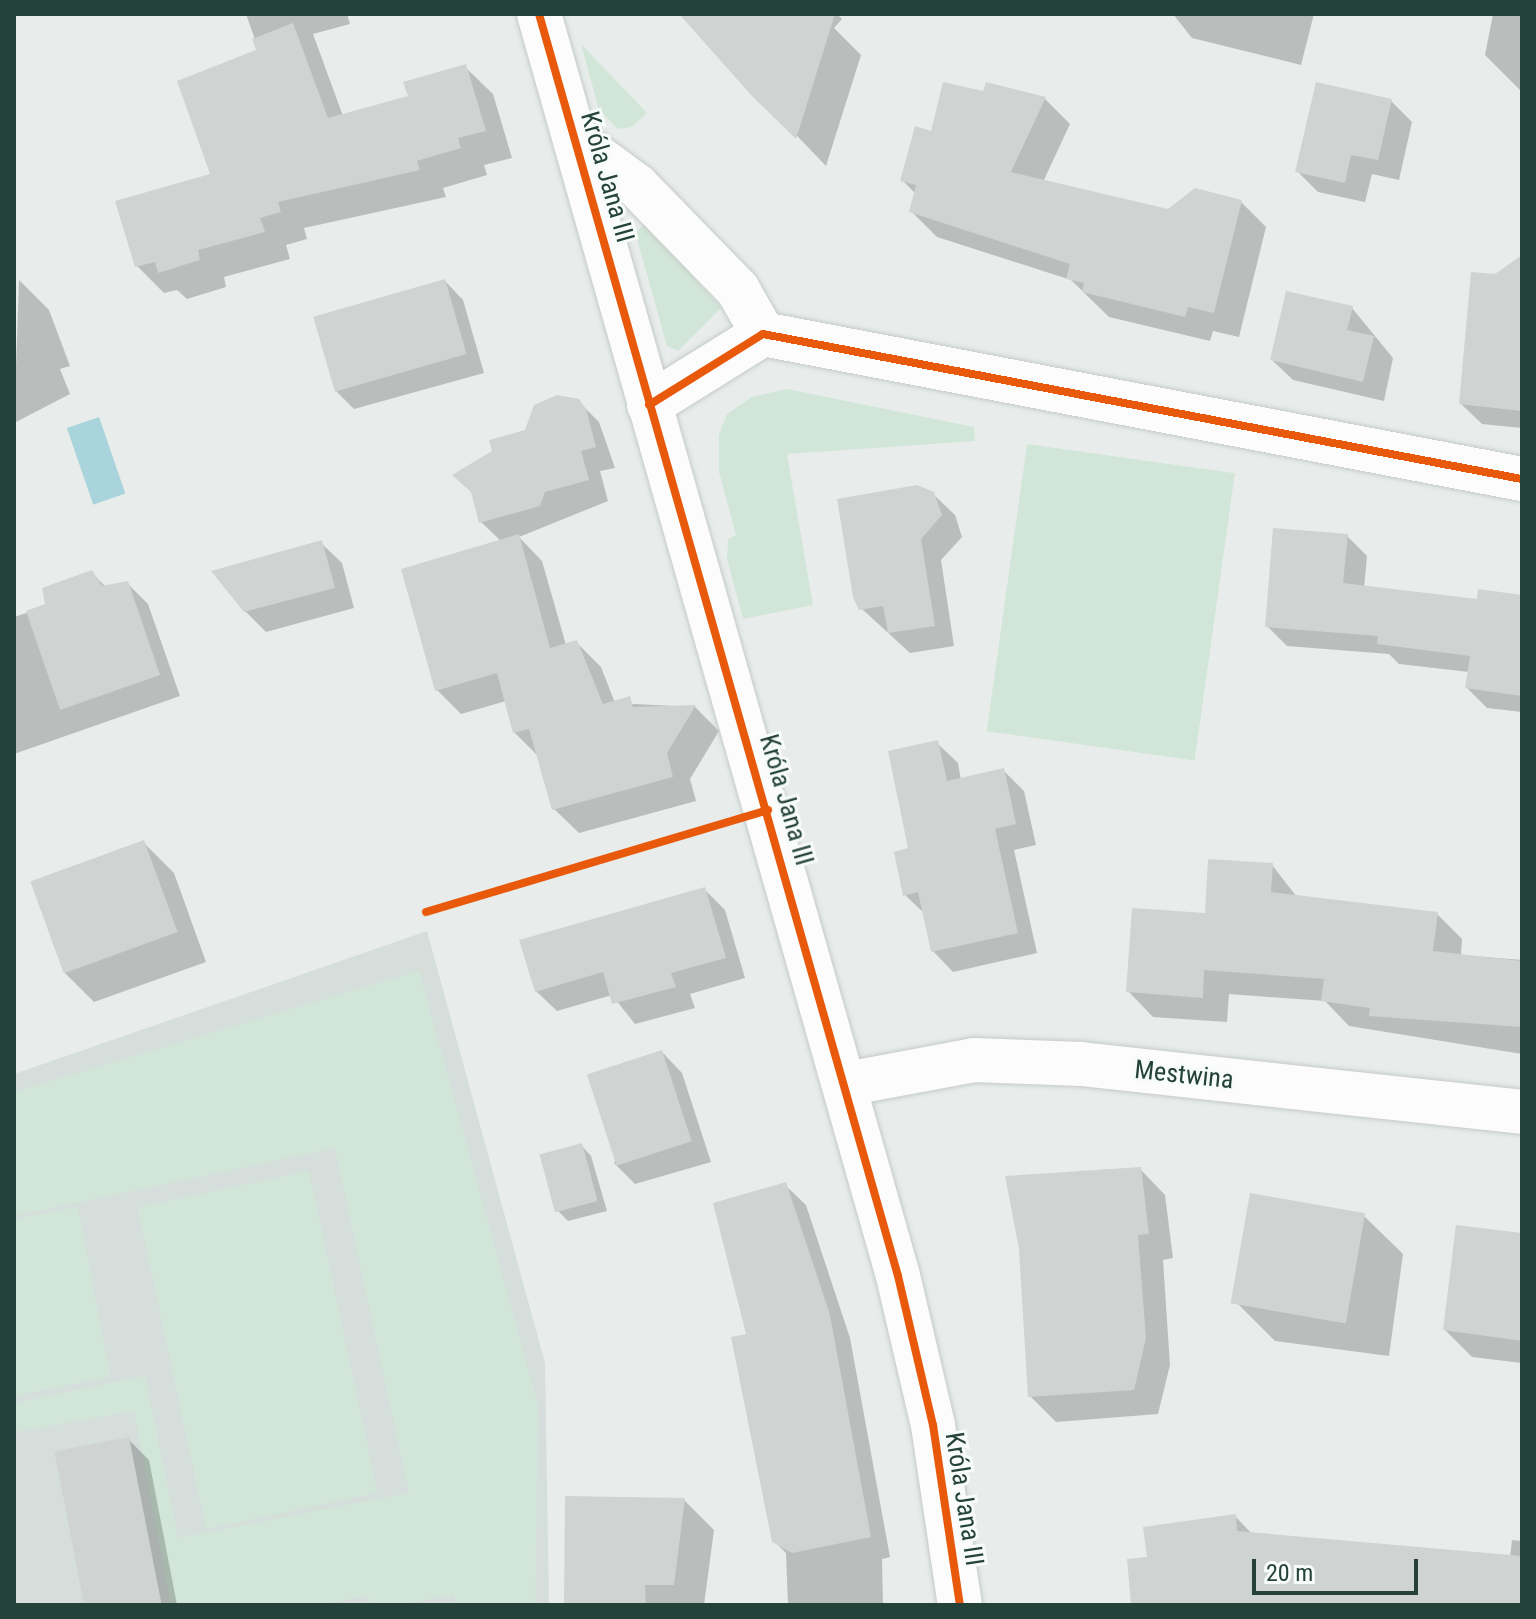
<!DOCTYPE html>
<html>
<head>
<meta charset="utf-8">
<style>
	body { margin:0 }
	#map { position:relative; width:1536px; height:1619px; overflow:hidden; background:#e8edeb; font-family:"Roboto Condensed",sans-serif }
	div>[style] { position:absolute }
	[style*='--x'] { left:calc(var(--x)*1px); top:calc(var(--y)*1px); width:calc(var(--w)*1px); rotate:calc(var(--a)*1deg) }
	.built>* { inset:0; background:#d6dedb }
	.green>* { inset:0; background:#d1e6d8; transform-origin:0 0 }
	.water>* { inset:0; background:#a9d4db; transform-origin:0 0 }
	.shadow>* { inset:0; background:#0003 }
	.building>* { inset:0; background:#cfd4d2; transform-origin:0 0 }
	.roads { filter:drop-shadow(0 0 2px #c5cac8) drop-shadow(0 0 2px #c5cac8) }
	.minor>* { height:44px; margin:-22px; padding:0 22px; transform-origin:22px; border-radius:22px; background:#fcfcfc }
	.cycleway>* { height:8px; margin:-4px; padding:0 4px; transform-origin:4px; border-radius:4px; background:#e8590c }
	span { translate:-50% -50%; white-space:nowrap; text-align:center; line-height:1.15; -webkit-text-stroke:6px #f7fbf9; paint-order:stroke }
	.street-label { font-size:26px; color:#24423a }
	.frame { position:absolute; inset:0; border:16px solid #24423a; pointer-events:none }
	.scale { position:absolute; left:1252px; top:1559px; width:166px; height:36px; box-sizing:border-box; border:4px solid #24423a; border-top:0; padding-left:10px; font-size:24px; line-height:28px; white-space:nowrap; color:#24423a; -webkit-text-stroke:6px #f7fbf9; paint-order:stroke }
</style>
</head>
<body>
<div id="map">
	<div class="built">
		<i style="clip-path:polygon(427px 931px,545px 1363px,549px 1605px,14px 1605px,14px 1074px)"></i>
	</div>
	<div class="green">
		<i style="clip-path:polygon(581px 44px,647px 113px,632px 127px,618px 129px,599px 110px)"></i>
		<i style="clip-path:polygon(645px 224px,721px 308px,678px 351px,667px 346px,635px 232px)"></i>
		<i style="clip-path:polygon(787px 389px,974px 427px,975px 441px,787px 454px,813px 605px,743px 619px,727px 559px,728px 539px,736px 535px,719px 472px,719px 435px,727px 414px,752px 397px)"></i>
		<i style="left:1027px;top:444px;width:210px;height:290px;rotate:8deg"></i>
		<i style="clip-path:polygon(419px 971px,538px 1406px,535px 1605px,456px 1605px,454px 1594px,399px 1605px,371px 1605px,368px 1596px,317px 1605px,171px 1605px,134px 1411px,14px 1432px,14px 1403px,145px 1376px,178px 1538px,409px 1493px,335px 1148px,14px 1216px,14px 1092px)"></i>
		<i style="left:309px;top:1171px;width:329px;height:175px;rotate:78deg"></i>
		<i style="clip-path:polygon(78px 1207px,110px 1377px,14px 1396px,14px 1219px)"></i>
	</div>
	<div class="water">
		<i style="left:99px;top:417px;width:81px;height:34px;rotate:71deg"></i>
	</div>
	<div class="shadow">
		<i style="clip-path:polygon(246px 14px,347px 14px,350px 24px,313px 34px,343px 116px,410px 97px,465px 67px,493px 94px,512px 158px,484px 165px,487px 175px,443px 188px,446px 197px,304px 228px,307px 239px,286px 245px,290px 259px,224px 277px,226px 287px,187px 299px,177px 290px,164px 293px,137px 266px,212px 176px,259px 51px)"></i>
		<i style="clip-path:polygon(837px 14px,842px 19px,834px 28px,861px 55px,826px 166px,680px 14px)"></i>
		<i style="clip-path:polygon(1173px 14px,1314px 14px,1301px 65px,1192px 38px)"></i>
		<i style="clip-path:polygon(1493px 14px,1522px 14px,1522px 92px,1485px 55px)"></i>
		<i style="clip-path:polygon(984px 93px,1045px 99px,1070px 124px,1043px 182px,1169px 211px,1241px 202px,1266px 227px,1239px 337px,1213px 331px,1210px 341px,1109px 317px,1071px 280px,937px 237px,912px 212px,916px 194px,902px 180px,932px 133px)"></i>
		<i style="clip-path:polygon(1391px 101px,1412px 122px,1399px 180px,1372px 174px,1365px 202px,1318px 192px,1297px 171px)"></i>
		<i style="clip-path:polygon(1522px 262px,1522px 428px,1482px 424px,1461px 404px,1495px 276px)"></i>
		<i style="clip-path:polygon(19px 280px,49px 310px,70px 366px,60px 369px,70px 394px,14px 423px)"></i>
		<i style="clip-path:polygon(445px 281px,463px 300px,484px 373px,354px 409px,335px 390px)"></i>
		<i style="clip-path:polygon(1352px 308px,1393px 358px,1384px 401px,1293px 380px,1272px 360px)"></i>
		<i style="clip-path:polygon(578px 401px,599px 422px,615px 468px,600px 471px,608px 501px,519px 537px,542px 561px,566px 645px,576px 642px,601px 667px,615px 703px,695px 707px,719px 731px,690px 779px,696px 801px,579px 833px,554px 809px,539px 757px,514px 732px,506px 701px,461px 714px,437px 690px,501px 541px,481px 522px,527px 432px)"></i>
		<i style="clip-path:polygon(933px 494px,955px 515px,962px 537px,941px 560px,954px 646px,910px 653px,861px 608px)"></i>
		<i style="clip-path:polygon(1347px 536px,1367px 556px,1364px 588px,1479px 601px,1522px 597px,1522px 712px,1487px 708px,1467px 688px,1469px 672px,1399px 664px,1389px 654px,1287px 646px,1267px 626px)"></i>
		<i style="clip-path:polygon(321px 543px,342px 563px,354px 608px,266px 632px,245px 611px)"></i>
		<i style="clip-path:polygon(91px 572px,106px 587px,127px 583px,148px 604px,180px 696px,14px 754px,14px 617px,48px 606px)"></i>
		<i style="clip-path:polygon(937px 743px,958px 763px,961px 780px,1003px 770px,1024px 791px,1036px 845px,1014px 850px,1037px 953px,953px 972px,933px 951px,925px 914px,905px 895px)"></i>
		<i style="clip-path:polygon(144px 843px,174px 873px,206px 962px,94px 1002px,64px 972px)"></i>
		<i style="clip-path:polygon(1272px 865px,1297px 897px,1437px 914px,1462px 939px,1461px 955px,1522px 960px,1522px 1054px,1349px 1026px,1325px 1001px,1229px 994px,1227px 1022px,1153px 1017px,1128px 991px)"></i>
		<i style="clip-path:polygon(704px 889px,725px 910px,745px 978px,690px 994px,695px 1008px,635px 1024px,612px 995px,557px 1011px,536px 991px)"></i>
		<i style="clip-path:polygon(662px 1052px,682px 1073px,711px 1162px,635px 1184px,614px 1163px)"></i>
		<i style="clip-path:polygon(581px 1145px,591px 1156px,607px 1211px,568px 1221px,558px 1211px)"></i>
		<i style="clip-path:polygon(1140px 1169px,1165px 1195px,1173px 1258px,1163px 1260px,1170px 1365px,1158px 1414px,1056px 1422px,1030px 1396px,1021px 1249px)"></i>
		<i style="clip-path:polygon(785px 1185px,806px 1205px,850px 1338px,890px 1557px,882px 1559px,883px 1605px,788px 1605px,786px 1553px,774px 1541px,749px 1336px)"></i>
		<i style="clip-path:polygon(1364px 1216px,1403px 1254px,1389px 1356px,1275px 1341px,1237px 1303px)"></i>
		<i style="clip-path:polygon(1522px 1235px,1522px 1363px,1472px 1357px,1445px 1330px)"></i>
		<i style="clip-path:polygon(129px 1440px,149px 1460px,177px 1605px,86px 1605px)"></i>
		<i style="clip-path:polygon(684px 1500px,714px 1530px,704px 1605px,566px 1605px)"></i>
		<i style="clip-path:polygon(1235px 1516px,1253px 1535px,1510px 1557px,1512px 1540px,1522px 1541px,1522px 1605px,1133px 1605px,1150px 1558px)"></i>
	</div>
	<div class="building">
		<i style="clip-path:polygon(679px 14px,835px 14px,796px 139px,752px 96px)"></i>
		<i style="clip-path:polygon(293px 23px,328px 118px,408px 96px,403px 82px,466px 64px,486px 131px,458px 138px,461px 148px,417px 161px,420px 170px,278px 202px,281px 212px,260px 218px,265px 232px,198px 250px,200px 260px,158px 273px,155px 262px,135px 267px,115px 201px,210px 174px,177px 81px,256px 50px,252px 39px)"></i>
		<i style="clip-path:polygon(943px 82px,983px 91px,986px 82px,1046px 97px,1011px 172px,1168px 209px,1195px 188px,1242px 200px,1214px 313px,1188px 307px,1185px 317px,1082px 292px,1084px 283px,1066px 279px,1070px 264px,909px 212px,916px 185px,900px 181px,915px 126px,931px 131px)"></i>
		<i style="clip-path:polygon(1316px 82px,1392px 99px,1378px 160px,1351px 155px,1345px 183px,1295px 172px)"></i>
		<i style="clip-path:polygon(1522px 255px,1522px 411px,1459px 404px,1471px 272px,1495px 274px)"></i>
		<i style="left:445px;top:279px;width:78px;height:137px;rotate:74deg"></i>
		<i style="clip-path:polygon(1286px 291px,1353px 306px,1347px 330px,1374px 336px,1363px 382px,1270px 360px)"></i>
		<i style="clip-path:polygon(557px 395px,579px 399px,586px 409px,596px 447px,581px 451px,589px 480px,545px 492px,540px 506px,479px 523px,471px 492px,452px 475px,492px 451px,489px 440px,525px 430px,534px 405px)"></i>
		<i style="clip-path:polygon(917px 485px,934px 492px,942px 515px,921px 539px,935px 626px,888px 633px,883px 606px,859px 610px,853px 597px,837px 499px)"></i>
		<i style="clip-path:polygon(1273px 528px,1348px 534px,1343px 583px,1477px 599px,1478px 589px,1522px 595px,1522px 696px,1465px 688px,1470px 656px,1377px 644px,1378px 636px,1265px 627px)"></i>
		<i style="clip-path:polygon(519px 534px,550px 648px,577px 640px,603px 704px,630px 696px,633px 707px,696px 705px,667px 753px,673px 777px,552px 810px,529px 729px,513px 733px,497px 673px,435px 691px,401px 569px)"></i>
		<i style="clip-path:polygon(322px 540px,335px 588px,244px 612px,211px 571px)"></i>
		<i style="clip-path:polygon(92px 570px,102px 586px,128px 581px,160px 675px,60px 710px,26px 611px,45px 604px,42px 588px)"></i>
		<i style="clip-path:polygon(938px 740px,947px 781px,1004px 768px,1016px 824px,995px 829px,1018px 933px,931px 952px,918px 892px,903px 896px,894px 852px,908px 848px,888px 751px)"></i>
		<i style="left:144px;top:840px;width:98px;height:121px;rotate:70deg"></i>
		<i style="clip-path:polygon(1208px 859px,1273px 863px,1271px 892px,1438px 912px,1433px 951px,1522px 961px,1522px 1027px,1369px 1016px,1370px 1008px,1321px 1001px,1324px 979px,1204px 970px,1203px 998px,1126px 992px,1132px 908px,1205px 913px)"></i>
		<i style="clip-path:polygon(705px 887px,726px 958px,671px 973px,676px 987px,612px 1004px,603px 972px,535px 992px,519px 940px)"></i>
		<i style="left:662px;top:1050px;width:96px;height:79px;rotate:72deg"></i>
		<i style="left:582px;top:1143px;width:60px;height:44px;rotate:75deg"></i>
		<i style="clip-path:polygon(1141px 1167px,1149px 1234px,1138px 1235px,1146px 1338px,1134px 1390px,1028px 1397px,1019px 1249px,1005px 1176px)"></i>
		<i style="clip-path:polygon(786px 1182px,830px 1315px,871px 1537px,792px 1553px,772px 1542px,731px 1337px,746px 1334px,713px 1203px)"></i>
		<i style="left:1250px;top:1193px;width:117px;height:112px;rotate:10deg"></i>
		<i style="clip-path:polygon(1456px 1225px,1522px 1233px,1522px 1341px,1443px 1330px)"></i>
		<i style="left:129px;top:1437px;width:171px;height:76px;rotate:79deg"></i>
		<i style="clip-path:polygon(565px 1496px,685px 1498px,674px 1585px,645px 1585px,646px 1605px,564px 1605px)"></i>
		<i style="clip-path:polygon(1236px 1514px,1237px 1531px,1522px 1556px,1522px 1605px,1131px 1605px,1127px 1559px,1147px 1557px,1143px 1527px)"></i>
	</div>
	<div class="roads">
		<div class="minor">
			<i style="--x:539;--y:14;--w:1312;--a:74.12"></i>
			<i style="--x:898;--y:1276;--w:153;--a:76.8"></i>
			<i style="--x:933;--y:1425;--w:182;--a:81.5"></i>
			<i style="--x:577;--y:142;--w:74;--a:36.3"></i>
			<i style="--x:637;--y:186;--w:145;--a:45.8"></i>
			<i style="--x:738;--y:290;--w:51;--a:60.4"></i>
			<i style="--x:649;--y:405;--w:134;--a:-31.9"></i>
			<i style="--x:763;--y:334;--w:773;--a:10.82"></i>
			<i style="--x:846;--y:1084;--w:130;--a:-10.6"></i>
			<i style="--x:974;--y:1060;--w:107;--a:2.1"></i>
			<i style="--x:1081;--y:1064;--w:444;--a:6.2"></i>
		</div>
	</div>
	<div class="cycleway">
		<i style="--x:539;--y:14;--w:1312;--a:74.12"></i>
		<i style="--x:898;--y:1276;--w:153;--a:76.8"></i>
		<i style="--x:933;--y:1425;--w:182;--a:81.5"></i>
		<i style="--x:649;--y:405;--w:134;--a:-31.9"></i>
		<i style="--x:763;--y:334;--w:773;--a:10.82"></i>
		<i style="--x:426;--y:912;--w:357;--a:-16.6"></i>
	</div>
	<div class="street-label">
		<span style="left:607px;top:177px;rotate:74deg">Króla Jana III</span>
		<span style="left:786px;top:800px;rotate:74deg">Króla Jana III</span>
		<span style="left:1184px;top:1075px;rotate:6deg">Mestwina</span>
		<span style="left:964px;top:1499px;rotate:81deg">Króla Jana III</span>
	</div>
	<div class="frame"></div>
	<div class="scale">20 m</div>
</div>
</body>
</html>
